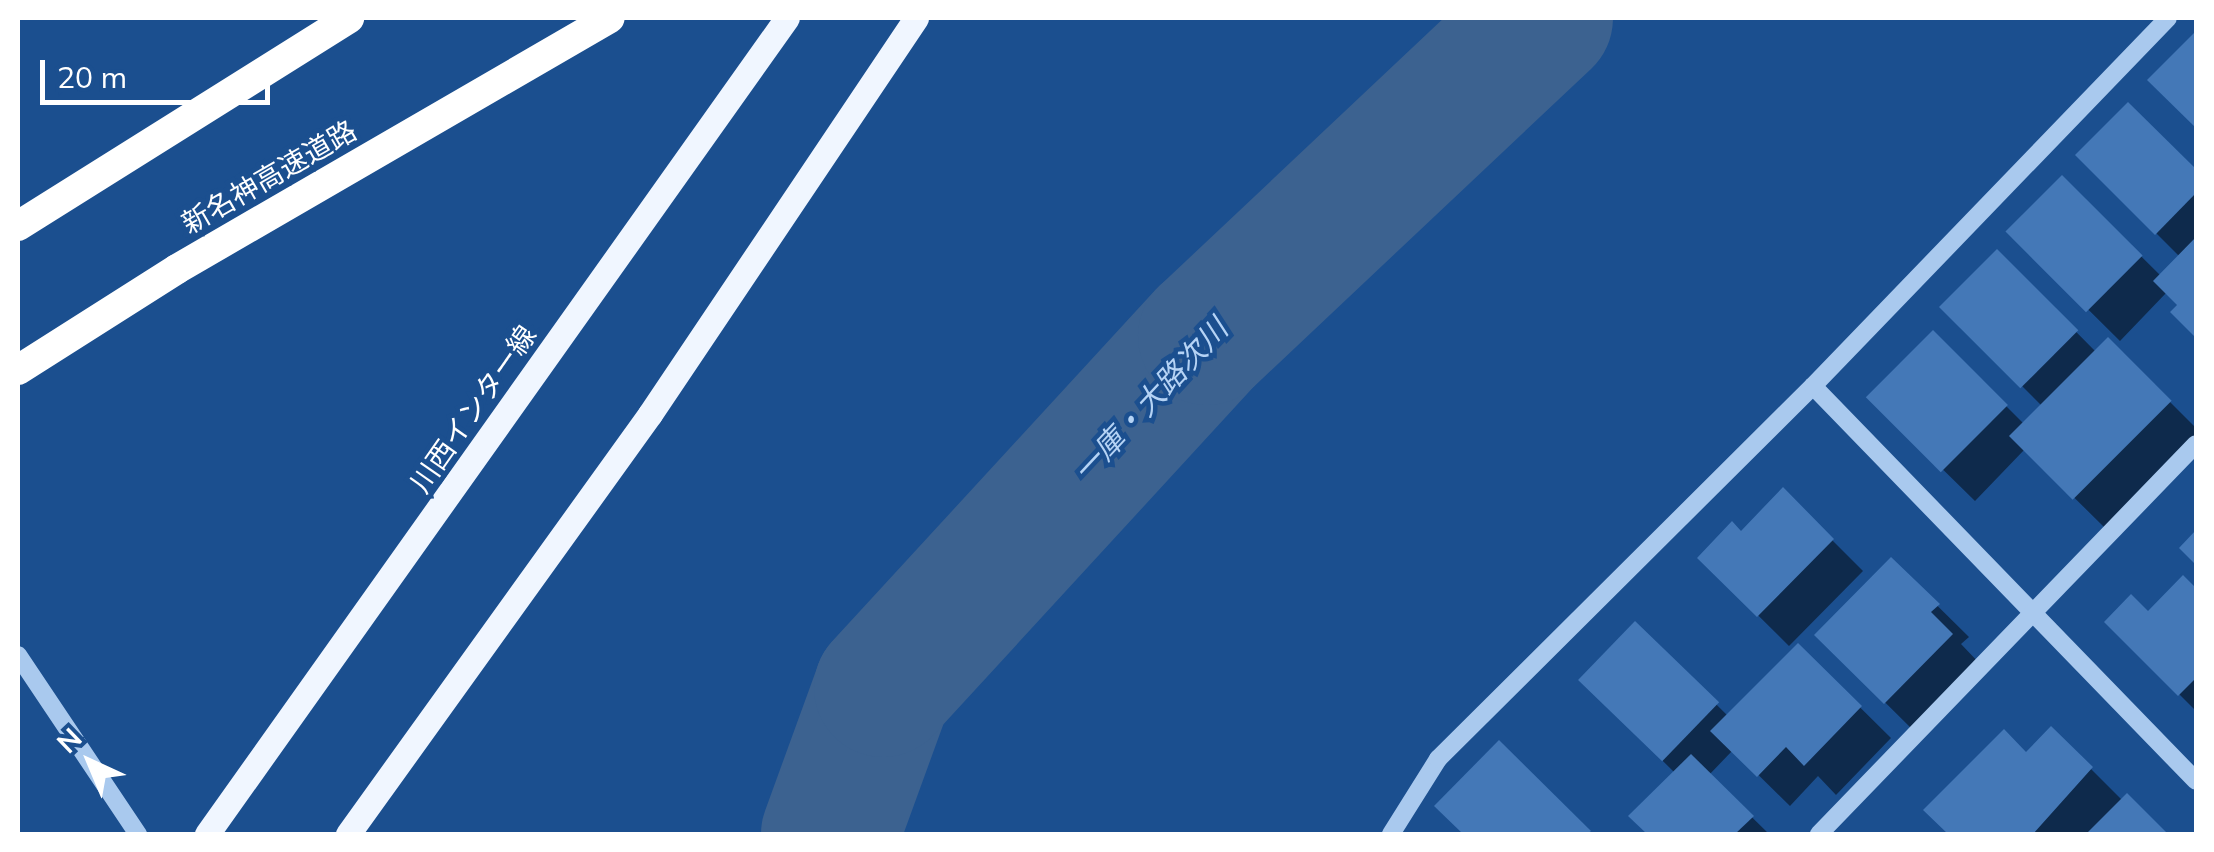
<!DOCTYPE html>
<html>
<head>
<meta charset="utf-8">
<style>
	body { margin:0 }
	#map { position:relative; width:2214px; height:852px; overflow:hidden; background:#1b4f8f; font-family:Mulish,"Noto Sans JP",sans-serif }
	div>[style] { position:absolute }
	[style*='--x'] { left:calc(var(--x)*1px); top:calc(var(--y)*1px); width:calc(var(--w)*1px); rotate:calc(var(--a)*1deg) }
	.shadow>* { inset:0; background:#0007 }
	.river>* { height:138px; margin:-69px; padding:0 69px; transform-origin:69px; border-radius:69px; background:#3c6290 }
	.building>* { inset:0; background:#4478b7; transform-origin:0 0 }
	.minor>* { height:18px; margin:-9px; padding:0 9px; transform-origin:9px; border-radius:9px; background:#a9c9ee }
	.major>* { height:25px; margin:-12.5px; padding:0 12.5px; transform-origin:12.5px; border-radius:12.5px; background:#f0f6ff }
	.highway>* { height:30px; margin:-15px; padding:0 15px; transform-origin:15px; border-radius:15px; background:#fff }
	span { translate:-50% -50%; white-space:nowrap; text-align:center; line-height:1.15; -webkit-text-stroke:9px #1b4f8f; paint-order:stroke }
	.street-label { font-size:28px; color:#fff }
	.water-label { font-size:30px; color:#b5d3f5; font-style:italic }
	.frame { position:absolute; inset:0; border:20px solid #fff; pointer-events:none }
	.north { position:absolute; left:40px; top:712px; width:100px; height:100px; -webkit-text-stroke:8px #1b4f8f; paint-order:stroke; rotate:316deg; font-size:28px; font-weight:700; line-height:40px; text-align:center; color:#fff }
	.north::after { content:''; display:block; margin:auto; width:35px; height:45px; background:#fff; clip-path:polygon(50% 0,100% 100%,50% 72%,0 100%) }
	.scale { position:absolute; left:40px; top:60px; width:230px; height:45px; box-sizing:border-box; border:5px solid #fff; border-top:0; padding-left:12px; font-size:30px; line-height:35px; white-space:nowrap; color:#fff; -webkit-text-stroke:8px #1b4f8f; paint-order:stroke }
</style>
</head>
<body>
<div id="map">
	<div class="shadow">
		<i style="clip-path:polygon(2128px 106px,2196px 173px,2196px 336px,2173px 312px,2181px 305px,2167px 292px,2120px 341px,2009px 231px,2062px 178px,2161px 276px,2180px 257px,2078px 155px)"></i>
		<i style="clip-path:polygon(1998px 253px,2096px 352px,2108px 340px,2196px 428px,2196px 436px,2105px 528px,2025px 449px,1975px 501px,1869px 397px,1933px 333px,2024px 424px,2042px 406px,1944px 308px)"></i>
		<i style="clip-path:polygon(1783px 491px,1863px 571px,1789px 646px,1700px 558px,1741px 534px)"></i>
		<i style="clip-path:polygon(1891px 560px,1969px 637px,1961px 644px,1982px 666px,1916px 733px,1817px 635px)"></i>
		<i style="clip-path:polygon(2183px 579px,2196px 592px,2196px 711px,2107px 622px,2149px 614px)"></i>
		<i style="clip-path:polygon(1635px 624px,1729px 717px,1798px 646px,1891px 738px,1836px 795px,1818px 776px,1790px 806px,1733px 750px,1709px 775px,1769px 834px,1650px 834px,1632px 816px,1675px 773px,1580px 679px)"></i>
		<i style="clip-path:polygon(2051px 729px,2123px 801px,2127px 797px,2165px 834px,1951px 834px,1927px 810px,2027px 755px)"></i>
		<i style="clip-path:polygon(1499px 743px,1591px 834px,1466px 834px,1437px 806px)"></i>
	</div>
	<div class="river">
		<i style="--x:830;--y:834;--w:155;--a:-70"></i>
		<i style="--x:883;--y:688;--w:478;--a:-47.4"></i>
		<i style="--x:1207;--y:336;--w:463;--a:-43.3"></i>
	</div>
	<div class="building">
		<i style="clip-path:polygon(2196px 31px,2196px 128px,2147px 80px)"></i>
		<i style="clip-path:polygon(2128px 102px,2196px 169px,2196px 193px,2155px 235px,2075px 155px)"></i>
		<i style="left:2062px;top:175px;width:114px;height:80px;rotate:45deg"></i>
		<i style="clip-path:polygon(2196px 237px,2196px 338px,2170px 312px,2177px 305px,2153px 281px)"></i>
		<i style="left:1997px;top:249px;width:115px;height:82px;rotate:45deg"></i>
		<i style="left:1933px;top:330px;width:106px;height:95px;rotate:45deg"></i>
		<i style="left:2108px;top:337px;width:90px;height:140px;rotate:45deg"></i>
		<i style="clip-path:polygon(1783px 487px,1834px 539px,1757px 617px,1697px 558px,1732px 521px,1741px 531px)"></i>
		<i style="clip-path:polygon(2196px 530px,2196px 565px,2179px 548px)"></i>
		<i style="clip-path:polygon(1891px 557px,1940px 604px,1931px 612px,1953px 634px,1884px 704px,1814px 635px)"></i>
		<i style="clip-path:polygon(2183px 575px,2196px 588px,2196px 678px,2178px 696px,2104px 622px,2131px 594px,2148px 611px)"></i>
		<i style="left:1635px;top:621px;width:117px;height:82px;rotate:44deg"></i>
		<i style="clip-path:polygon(1798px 643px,1862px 706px,1804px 766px,1786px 747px,1757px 777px,1710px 731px)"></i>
		<i style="clip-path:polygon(2051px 726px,2093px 767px,2033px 834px,1948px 834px,1923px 810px,2004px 729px,2026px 752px)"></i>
		<i style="clip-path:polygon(1499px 740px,1591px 831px,1587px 834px,1463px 834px,1434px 806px)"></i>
		<i style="clip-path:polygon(1691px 754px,1754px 816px,1735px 834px,1647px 834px,1628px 816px)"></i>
		<i style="clip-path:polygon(2127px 793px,2166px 832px,2086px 834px)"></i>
	</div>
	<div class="minor">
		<i style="--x:1813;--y:386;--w:550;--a:45.88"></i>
		<i style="--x:18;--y:655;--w:216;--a:56.2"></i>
		<i style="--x:1391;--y:834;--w:89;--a:-57.9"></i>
		<i style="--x:1438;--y:759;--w:529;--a:-44.85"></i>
		<i style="--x:1813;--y:386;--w:511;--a:-46.03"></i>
		<i style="--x:1819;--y:834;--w:542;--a:-45.97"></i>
	</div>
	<div class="major">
		<i style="--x:207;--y:834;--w:1001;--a:-54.6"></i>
		<i style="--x:348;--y:834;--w:517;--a:-54.28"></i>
		<i style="--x:650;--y:414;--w:477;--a:-56.1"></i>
	</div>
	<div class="highway">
		<i style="--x:18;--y:226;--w:391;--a:-32.1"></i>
		<i style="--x:18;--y:370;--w:188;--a:-32.4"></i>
		<i style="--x:177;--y:269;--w:500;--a:-30.1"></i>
	</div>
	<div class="street-label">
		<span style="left:269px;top:177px;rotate:-30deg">新名神高速道路</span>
		<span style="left:473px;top:409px;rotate:-55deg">川西インター線</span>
	</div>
	<div class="water-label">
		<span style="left:1150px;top:400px;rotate:-47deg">一庫・大路次川</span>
	</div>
	<div class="frame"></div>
	<div class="north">N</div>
	<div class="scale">20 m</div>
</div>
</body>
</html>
